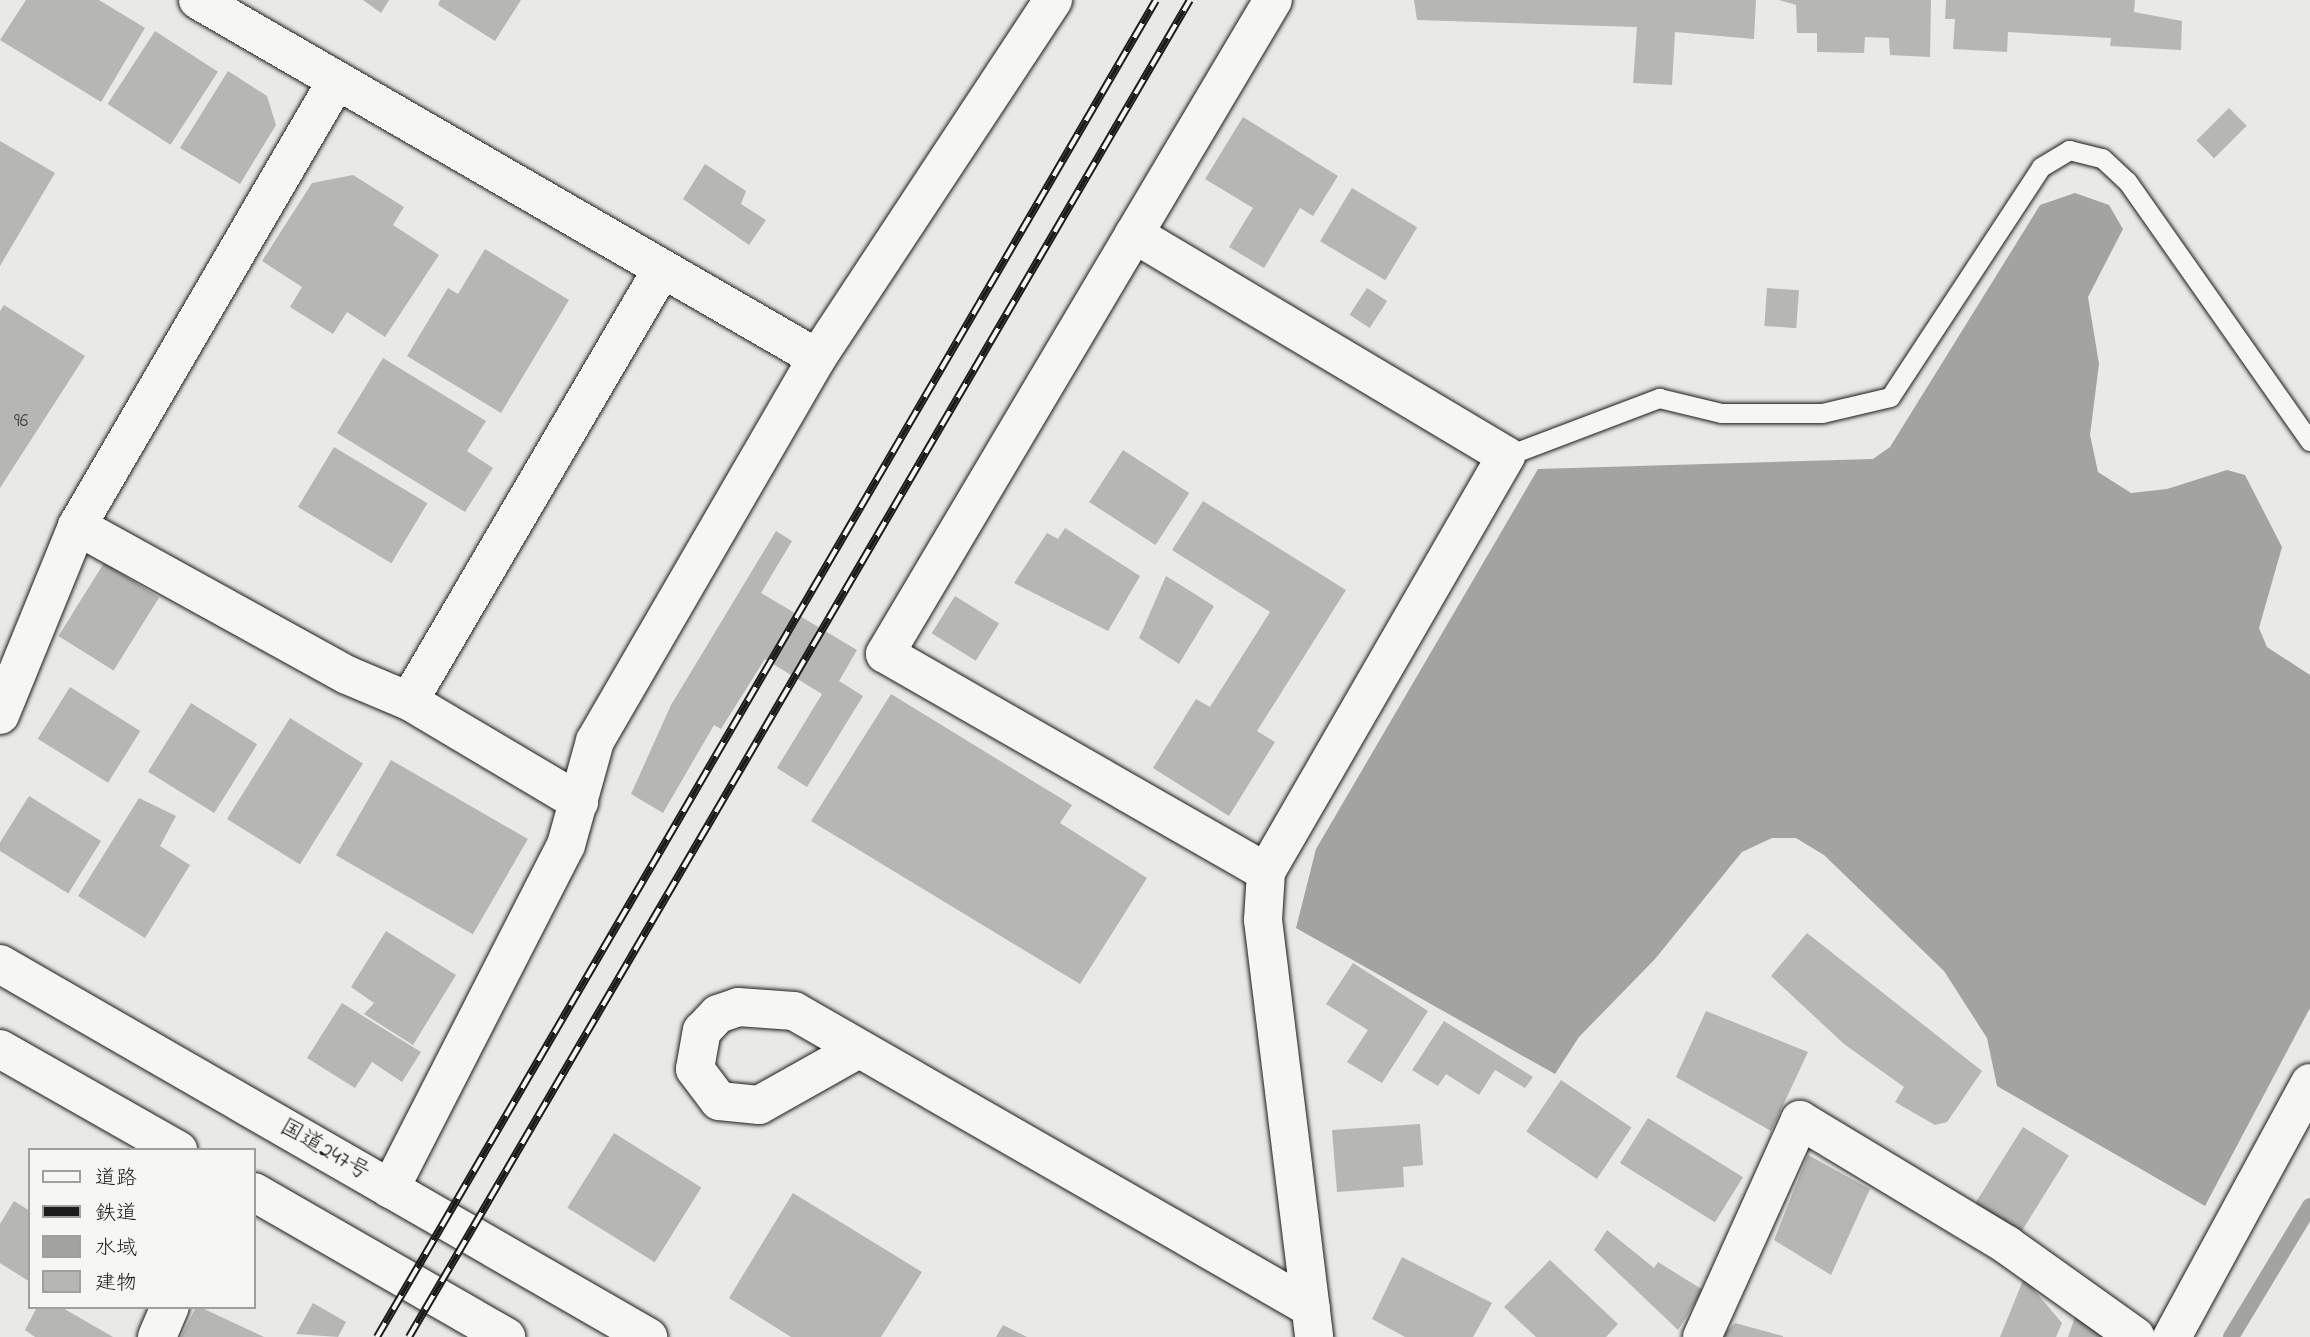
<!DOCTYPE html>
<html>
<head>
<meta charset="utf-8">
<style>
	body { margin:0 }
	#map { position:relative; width:2310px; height:1337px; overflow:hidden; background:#e9e9e5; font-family:"Indie Flower","Klee One",sans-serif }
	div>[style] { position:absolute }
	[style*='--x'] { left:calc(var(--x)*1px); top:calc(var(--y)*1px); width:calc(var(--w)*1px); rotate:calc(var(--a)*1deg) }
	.water>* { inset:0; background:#a3a3a1 }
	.stream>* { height:16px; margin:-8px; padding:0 8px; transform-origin:8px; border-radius:8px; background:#a3a3a1 }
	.building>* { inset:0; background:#b6b6b3; transform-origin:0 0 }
	.roads { filter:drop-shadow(0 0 2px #1c1c1c) drop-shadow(0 0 2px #1c1c1c) }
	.service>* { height:19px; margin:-9.5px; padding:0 9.5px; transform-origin:9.5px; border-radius:9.5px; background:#f6f6f2 }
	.minor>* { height:38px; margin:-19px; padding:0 19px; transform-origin:19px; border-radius:19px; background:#f6f6f2 }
	.trunk>* { height:38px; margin:-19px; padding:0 19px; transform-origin:19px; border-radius:19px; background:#f6f6f2 }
	.rail>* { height:8px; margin-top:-4px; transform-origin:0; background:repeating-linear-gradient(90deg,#f6f6f2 0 16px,#1c1c1c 0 32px); box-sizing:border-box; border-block:2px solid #1c1c1c }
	span { translate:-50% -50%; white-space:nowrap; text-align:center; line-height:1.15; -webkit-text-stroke:6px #f6f6f2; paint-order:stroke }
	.number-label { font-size:19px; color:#424242 }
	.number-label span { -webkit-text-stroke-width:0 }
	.street-label { font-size:23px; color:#1c1c1c }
	.legend { position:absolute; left:28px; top:1148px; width:228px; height:161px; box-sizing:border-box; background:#f6f6f2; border:2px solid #9f9f9c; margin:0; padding:9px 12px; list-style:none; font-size:21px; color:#1c1c1c }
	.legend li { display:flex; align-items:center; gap:14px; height:35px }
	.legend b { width:35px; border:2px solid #9f9f9c }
</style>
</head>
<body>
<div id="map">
	<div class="water">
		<i style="clip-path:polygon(2075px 193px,2109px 205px,2123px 229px,2088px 297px,2099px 364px,2090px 435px,2098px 472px,2131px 493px,2167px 489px,2227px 470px,2245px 475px,2282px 547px,2259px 628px,2267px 647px,2310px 675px,2310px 1008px,2205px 1206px,1997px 1086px,1987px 1038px,1944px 971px,1824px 855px,1796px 838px,1772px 838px,1742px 852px,1655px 959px,1579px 1037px,1555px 1074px,1296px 928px,1316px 849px,1538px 469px,1873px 459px,1890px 447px,2040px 205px)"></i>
	</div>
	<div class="stream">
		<i style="--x:2231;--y:1337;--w:153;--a:-58.9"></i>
	</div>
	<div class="building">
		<i style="clip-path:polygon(26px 0,99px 0,145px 28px,101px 102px,0 40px)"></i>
		<i style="clip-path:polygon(363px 0,389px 0,381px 13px)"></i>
		<i style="clip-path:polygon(440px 0,521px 0,495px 41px,438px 5px)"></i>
		<i style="clip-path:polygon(1414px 0,1756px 0,1754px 39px,1675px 32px,1672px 85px,1633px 83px,1637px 27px,1417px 20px)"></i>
		<i style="clip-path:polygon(1779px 0,1931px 0,1930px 57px,1890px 55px,1889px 38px,1865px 37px,1864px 53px,1817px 52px,1817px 33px,1797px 33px,1796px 5px)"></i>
		<i style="clip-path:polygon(1946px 0,2135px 0,2134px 12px,2182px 21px,2181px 50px,2110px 46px,2111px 38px,2008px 32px,2007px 52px,1953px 49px,1955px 19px,1945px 19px)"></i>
		<i style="left:155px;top:31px;width:75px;height:87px;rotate:33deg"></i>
		<i style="clip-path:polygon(228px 71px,267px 96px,276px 125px,240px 184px,180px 148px)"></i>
		<i style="left:2229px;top:108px;width:25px;height:46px;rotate:45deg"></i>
		<i style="clip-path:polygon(1243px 117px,1338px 176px,1313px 216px,1300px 208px,1264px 268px,1229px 247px,1253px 208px,1205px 179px)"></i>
		<i style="clip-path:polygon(0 141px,55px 173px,0 266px)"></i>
		<i style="clip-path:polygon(705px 164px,746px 191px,741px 204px,766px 220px,749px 245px,683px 199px)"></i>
		<i style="clip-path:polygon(353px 175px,404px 207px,393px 225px,439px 255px,385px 337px,347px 312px,333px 334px,290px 307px,302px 287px,262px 261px,312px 183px)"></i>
		<i style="left:1352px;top:188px;width:76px;height:62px;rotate:31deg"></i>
		<i style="clip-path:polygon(485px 249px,569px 300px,501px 413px,407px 356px,448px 288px,458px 294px)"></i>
		<i style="left:1367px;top:288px;width:24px;height:32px;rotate:33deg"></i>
		<i style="left:1767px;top:288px;width:32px;height:38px;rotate:4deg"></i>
		<i style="clip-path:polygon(4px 305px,85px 356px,0 488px,0 311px)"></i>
		<i style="clip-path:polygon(383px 358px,486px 421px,467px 451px,493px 468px,465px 512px,337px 433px)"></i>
		<i style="left:334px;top:447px;width:109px;height:70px;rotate:31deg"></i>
		<i style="left:1123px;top:450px;width:79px;height:62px;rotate:33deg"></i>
		<i style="clip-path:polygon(1203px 501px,1346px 590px,1257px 731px,1275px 742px,1229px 816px,1153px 768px,1196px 699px,1210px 707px,1270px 612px,1172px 550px)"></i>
		<i style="clip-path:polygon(1065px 528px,1140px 576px,1108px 631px,1014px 583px,1047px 533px,1058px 539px)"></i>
		<i style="clip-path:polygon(776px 531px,792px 541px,761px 593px,857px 650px,839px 681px,863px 696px,807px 787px,777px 768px,822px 694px,765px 659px,721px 729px,714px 725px,663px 813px,631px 794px,671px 705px)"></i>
		<i style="left:104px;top:563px;width:65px;height:86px;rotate:32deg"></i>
		<i style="clip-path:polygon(1166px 576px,1214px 606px,1179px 664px,1139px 638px)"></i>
		<i style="left:955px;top:596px;width:52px;height:44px;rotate:32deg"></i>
		<i style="left:70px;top:687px;width:83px;height:61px;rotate:32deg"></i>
		<i style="clip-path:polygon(891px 694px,1072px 805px,1060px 823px,1147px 878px,1080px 984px,811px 821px)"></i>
		<i style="left:191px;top:703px;width:78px;height:81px;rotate:32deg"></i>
		<i style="left:290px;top:718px;width:86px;height:119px;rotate:32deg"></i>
		<i style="left:391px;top:760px;width:158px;height:110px;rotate:30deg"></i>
		<i style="left:29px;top:796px;width:85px;height:62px;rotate:32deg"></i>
		<i style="clip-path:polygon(139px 798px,176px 816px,160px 846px,190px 865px,145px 938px,78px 896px)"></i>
		<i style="clip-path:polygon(386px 931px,456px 975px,413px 1045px,364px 1014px,374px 1003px,351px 987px)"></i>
		<i style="clip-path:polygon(1807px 933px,1982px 1071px,1947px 1122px,1935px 1125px,1895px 1102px,1904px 1087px,1844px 1044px,1771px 976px)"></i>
		<i style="clip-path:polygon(1353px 963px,1428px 1011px,1382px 1083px,1347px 1062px,1368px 1030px,1326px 1004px)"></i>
		<i style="clip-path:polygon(342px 1003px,421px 1052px,402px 1082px,372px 1062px,355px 1088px,307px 1058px)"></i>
		<i style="clip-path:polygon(1706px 1011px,1808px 1052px,1771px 1131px,1676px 1077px)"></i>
		<i style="clip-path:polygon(1444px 1021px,1533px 1077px,1525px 1088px,1495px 1070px,1479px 1095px,1446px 1074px,1438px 1086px,1412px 1070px)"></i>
		<i style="left:1561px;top:1080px;width:85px;height:62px;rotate:34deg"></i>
		<i style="left:1648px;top:1118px;width:112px;height:53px;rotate:32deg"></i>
		<i style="clip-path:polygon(1420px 1124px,1423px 1165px,1403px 1167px,1404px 1187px,1337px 1192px,1332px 1130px)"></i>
		<i style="left:2023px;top:1127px;width:54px;height:98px;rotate:32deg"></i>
		<i style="left:614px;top:1133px;width:103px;height:88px;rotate:32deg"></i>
		<i style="clip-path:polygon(1808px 1155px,1870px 1189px,1831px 1275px,1774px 1240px)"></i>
		<i style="clip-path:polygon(793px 1193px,922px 1272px,881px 1337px,791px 1337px,729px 1298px)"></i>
		<i style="clip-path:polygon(14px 1201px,30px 1211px,30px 1282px,0 1263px,0 1224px)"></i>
		<i style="clip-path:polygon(1607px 1230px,1654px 1268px,1658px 1262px,1703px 1290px,1678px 1330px,1594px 1250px)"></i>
		<i style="clip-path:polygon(1402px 1257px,1492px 1303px,1473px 1337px,1405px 1337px,1372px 1319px)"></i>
		<i style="clip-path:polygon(1550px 1260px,1618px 1324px,1606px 1337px,1536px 1337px,1504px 1307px)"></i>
		<i style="clip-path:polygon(2024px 1278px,2062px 1323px,2056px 1337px,2000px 1337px)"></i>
		<i style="clip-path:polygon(313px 1303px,346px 1322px,338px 1337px,296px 1334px)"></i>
		<i style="clip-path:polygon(37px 1307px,61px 1307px,113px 1337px,35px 1337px,25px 1330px)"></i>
		<i style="clip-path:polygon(196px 1307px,200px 1307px,264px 1337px,181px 1337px)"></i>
		<i style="clip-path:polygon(2075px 1317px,2110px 1337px,2068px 1337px)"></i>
		<i style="clip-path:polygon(1735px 1323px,1783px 1336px,1783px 1337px,1721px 1337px)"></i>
		<i style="clip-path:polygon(1003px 1325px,1027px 1337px,996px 1337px)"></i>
	</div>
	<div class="roads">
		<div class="service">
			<i style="--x:1506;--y:456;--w:164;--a:-20.8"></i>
			<i style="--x:1659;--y:398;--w:64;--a:13.6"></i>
			<i style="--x:1721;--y:413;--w:101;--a:0"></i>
			<i style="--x:1822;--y:413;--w:70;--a:-13.2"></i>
			<i style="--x:1890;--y:397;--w:275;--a:-56.7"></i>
			<i style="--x:2041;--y:167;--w:33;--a:-31"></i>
			<i style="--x:2069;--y:150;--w:34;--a:14"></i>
			<i style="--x:2102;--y:158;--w:34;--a:43"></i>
			<i style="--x:2127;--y:181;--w:318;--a:54.9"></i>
		</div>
		<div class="minor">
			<i style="--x:198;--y:0;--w:715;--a:30.04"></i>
			<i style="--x:1134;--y:234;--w:433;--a:30.8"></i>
			<i style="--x:1506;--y:456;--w:480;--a:120"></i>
			<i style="--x:1266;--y:872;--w:48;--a:93.6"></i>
			<i style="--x:1263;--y:920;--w:420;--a:83"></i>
			<i style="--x:77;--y:526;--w:308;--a:28.9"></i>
			<i style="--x:347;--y:675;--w:67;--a:22.8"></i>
			<i style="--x:409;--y:701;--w:198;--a:30.7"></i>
			<i style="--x:409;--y:701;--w:501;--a:-59.64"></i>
			<i style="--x:0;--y:715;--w:204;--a:-67.8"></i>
			<i style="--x:77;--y:526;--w:516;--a:-59.76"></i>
			<i style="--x:1266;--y:872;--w:439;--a:-150.2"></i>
			<i style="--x:885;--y:654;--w:760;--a:-59.32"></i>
			<i style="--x:857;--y:1050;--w:112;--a:150.7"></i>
			<i style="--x:759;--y:1105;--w:40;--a:-174.3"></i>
			<i style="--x:719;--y:1101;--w:40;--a:-127"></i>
			<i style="--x:695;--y:1069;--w:39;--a:-80"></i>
			<i style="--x:702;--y:1031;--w:23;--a:-47"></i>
			<i style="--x:718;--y:1014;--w:21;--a:-19"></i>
			<i style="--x:738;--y:1007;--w:56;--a:4.1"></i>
			<i style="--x:794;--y:1011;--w:596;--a:29.88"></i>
			<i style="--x:390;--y:1189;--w:386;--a:-62.9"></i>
			<i style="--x:566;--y:845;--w:108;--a:-74.4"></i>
			<i style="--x:595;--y:741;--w:443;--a:-59.9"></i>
			<i style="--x:817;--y:358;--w:429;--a:-56.6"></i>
			<i style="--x:157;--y:1337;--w:33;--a:-67"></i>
			<i style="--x:1702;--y:1337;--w:238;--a:-65.7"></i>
			<i style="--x:1800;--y:1120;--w:242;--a:31.1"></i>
			<i style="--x:2007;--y:1245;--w:158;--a:35.5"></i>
			<i style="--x:2172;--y:1337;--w:289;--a:-61.5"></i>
		</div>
		<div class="trunk">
			<i style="--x:0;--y:964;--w:748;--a:29.93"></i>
			<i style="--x:0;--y:1049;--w:205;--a:29.6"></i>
			<i style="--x:254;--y:1192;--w:291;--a:29.9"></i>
		</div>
	</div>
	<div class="rail">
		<i style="--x:377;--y:1337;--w:1547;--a:-59.77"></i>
		<i style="--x:409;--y:1337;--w:1548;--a:-59.71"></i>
	</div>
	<div class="number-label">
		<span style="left:21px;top:422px">96</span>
	</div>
	<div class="street-label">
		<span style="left:324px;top:1151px;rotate:30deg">国道247号</span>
	</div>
	<ul class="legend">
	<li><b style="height:9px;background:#f6f6f2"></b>道路</li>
	<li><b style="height:9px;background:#1c1c1c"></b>鉄道</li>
	<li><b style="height:19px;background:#a3a3a1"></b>水域</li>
	<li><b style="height:19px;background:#b6b6b3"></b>建物</li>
	</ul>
</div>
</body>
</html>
